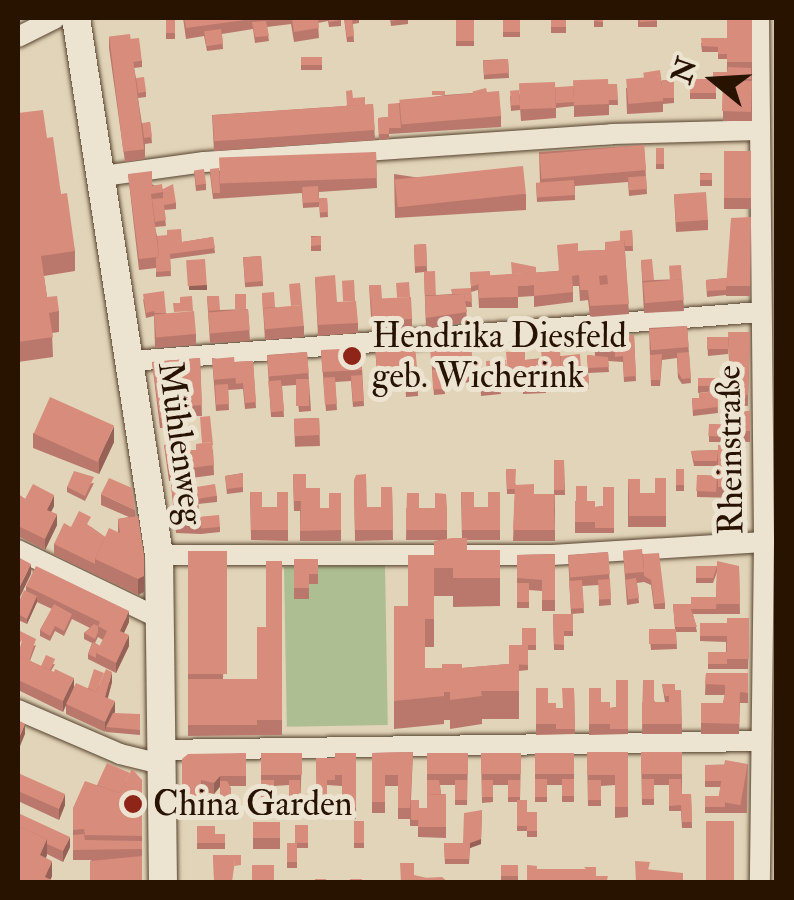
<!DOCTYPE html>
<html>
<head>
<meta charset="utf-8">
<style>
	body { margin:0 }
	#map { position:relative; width:794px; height:900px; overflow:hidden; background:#e2d4b8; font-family:"IM FELL Double Pica",serif }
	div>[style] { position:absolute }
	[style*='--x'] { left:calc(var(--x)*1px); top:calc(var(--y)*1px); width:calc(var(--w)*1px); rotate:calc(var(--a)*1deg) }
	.green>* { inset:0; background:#aebe93; transform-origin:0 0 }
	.roads { filter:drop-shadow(0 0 2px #56422e) drop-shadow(0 0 2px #56422e) }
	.street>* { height:20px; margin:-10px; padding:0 10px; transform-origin:10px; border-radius:10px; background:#ece3d1 }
	.secondary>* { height:28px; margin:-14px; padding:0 14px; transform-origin:14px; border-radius:14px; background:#ece3d1 }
	.wall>* { inset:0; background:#b9786b; transform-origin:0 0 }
	.shaded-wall>* { inset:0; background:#966257; transform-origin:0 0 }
	.building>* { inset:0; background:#d78c7c; transform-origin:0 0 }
	.dots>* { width:28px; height:28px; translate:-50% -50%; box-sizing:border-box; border:5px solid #ece3d1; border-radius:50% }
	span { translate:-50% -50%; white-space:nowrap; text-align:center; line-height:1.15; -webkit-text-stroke:10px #ece3d1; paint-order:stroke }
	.poi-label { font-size:35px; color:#281200 }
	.left { translate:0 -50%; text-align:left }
	.street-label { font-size:35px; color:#281200 }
	.frame { position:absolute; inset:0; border:20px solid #281200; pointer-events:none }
	.north { position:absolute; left:664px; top:30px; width:100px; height:100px; -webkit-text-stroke:8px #ece3d1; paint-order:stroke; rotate:288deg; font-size:28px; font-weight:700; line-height:40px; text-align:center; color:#281200 }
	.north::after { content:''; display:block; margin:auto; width:35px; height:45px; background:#281200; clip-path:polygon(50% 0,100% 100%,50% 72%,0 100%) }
</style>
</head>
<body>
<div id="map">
	<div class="green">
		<i style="left:385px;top:565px;width:160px;height:101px;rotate:89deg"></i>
	</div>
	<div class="roads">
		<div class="street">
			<i style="--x:759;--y:18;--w:524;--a:89.45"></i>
			<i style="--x:764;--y:542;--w:340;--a:90.7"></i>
			<i style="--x:18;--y:37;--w:42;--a:-26.6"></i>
			<i style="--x:103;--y:176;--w:102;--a:-7.9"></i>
			<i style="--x:204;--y:162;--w:409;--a:-3.9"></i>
			<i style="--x:612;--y:134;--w:148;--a:-1.5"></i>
			<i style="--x:132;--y:361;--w:630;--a:-4.46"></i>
			<i style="--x:18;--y:550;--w:159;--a:25.8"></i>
			<i style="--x:159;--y:555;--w:393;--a:0"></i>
			<i style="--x:552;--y:555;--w:212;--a:-3.5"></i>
			<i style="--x:18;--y:710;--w:111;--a:23.3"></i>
			<i style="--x:120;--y:754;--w:42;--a:13.7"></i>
			<i style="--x:161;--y:750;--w:600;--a:-0.86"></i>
		</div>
		<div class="secondary">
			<i style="--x:76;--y:18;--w:543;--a:81.21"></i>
			<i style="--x:159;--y:555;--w:327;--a:89.3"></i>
		</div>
	</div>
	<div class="wall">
		<i style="left:166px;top:18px;width:9px;height:21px"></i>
		<i style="clip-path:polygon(183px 18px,341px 18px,341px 26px,329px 27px,328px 21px,318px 23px,319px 38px,294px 42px,291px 24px,267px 27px,269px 41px,255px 43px,253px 29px,222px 34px,223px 49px,207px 51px,204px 36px,186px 39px)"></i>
		<i style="clip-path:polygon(344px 18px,359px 18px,359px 23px,353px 24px,354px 42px,347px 42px)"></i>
		<i style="clip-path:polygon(390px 18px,408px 18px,408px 24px,391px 26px)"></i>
		<i style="left:456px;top:18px;width:18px;height:28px"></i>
		<i style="left:503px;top:18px;width:17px;height:19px"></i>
		<i style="left:551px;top:18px;width:15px;height:15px"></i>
		<i style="left:594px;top:18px;width:9px;height:9px"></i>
		<i style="left:638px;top:18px;width:19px;height:9px"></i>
		<i style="clip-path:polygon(699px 18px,752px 18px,752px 121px,723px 121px,723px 84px,716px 84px,716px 99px,690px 99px,690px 79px,713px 79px,727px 72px,727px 39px,727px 59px,718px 59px,718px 52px,702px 52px,701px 43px,727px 38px,727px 19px,699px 20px)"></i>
		<i style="clip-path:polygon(109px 37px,130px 39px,142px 61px,142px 67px,134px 68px,136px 78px,146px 92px,146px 97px,138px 98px,142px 124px,150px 122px,152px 143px,145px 144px,145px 159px,125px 162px,109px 48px)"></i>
		<i style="left:322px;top:57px;width:13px;height:21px;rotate:90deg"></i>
		<i style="left:508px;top:59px;width:19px;height:25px;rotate:87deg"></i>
		<i style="clip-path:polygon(674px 80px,674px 103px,663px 104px,663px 112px,627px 114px,626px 88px,662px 81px)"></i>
		<i style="clip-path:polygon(617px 84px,618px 105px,609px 105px,609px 115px,574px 117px,574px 106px,556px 108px,556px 118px,521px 121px,520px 108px,520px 110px,511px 111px,510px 96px,555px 88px)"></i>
		<i style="clip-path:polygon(487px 92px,501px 116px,501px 127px,389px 134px,389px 139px,379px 140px,378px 118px,388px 117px,399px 103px,445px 95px)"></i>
		<i style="clip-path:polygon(353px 98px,365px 105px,373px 104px,375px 140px,214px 151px,212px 115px,346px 106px)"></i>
		<i style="clip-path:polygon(18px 113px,47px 138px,75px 251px,75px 271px,44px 276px,47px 297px,59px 311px,59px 332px,52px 333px,53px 357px,18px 362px)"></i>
		<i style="clip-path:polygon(644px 145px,647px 194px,629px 196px,628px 182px,575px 186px,575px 200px,537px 202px,536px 183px,540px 183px,539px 152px)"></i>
		<i style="left:656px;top:148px;width:8px;height:21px"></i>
		<i style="left:724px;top:151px;width:27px;height:58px"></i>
		<i style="clip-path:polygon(376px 152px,377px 188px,319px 192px,319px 207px,303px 208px,302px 193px,213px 199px,210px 174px)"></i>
		<i style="clip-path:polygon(194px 171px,206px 184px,206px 190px,196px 191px)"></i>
		<i style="left:712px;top:173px;width:13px;height:12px;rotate:90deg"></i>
		<i style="clip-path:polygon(128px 174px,163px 189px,176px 203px,176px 209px,164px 210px,166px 226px,155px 227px,157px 236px,182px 242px,213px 237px,215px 253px,170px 259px,171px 276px,156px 277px,156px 268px,139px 270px)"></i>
		<i style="clip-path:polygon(394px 174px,526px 194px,526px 210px,395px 218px)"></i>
		<i style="clip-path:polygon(674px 194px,708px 220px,708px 230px,676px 232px)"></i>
		<i style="left:327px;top:198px;width:19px;height:8px;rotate:87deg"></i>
		<i style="clip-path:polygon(751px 217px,750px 296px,726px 296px,726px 295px,707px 297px,706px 280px,727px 278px)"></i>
		<i style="clip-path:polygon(632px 230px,633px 251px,625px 251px,629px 314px,590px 317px,588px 300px,580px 301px,579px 286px,573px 286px,573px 302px,534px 307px,534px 296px,518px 297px,518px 308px,479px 308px,478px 290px,471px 292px,472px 307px,466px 307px,467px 322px,426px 329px,424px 272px,415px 273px,414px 245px,426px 244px,427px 271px,436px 295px,452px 294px,471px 288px,470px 272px,490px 276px,558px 271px,578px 251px,605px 250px,620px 241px)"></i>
		<i style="left:321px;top:236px;width:15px;height:10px;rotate:90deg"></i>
		<i style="left:261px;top:256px;width:30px;height:18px;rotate:86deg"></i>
		<i style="clip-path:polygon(641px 260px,654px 280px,682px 279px,684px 311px,644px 313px)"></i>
		<i style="clip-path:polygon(315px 277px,337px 302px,358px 323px,358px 333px,318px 336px)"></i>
		<i style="clip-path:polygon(369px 285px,382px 299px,412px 319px,412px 330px,372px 332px)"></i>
		<i style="clip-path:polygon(262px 293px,275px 307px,304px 326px,304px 337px,265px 340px)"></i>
		<i style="clip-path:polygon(207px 296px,220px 310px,248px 309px,250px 341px,210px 343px)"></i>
		<i style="clip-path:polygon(143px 299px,166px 313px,196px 334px,196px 345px,155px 348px,154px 316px,146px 318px)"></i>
		<i style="clip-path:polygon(687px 326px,691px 383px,682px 384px,678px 378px,677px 358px,662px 360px,660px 386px,651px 386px,649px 328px)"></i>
		<i style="clip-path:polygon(594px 332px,614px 336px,634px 335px,636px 381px,624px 382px,623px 362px,608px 361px,609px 372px,588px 373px,589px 389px,569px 390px,569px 381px,546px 382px,546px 393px,523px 394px,523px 384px,500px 386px,501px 394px,481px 396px,480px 377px,487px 377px,525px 360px,561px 356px,581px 371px,588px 370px,587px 355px,595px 356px)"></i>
		<i style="clip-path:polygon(750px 332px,748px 406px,724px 404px,725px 377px,730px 377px,728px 343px,728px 354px,708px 356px,707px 338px,728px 337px)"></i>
		<i style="clip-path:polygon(471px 341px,472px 365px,479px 363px,480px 382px,460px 383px,460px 373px,444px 374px,445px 394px,434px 395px,430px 343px)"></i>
		<i style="clip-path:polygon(375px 347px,417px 366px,418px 396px,406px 397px,405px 377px,390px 378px,390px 398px,379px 399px)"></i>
		<i style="clip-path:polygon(361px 348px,364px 406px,353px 407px,351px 381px,335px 382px,337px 410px,326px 411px,321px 351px)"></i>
		<i style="clip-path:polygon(307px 352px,311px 411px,299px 412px,296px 385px,282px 386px,284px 417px,271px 417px,267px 355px)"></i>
		<i style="clip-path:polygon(200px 358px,202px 416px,190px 416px,189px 406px,182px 406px,183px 427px,160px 428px,152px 362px)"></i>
		<i style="clip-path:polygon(212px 358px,234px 362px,253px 361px,256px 408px,245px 409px,243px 389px,228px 390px,229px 410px,216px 411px)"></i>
		<i style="clip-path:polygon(715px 378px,715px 391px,698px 393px,698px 379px)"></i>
		<i style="clip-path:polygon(717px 391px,718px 413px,693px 416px,692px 398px,699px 398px)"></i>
		<i style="clip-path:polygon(728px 411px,750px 411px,750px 442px,709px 442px,709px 424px,728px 425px)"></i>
		<i style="left:319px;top:418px;width:28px;height:25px;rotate:88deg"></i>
		<i style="clip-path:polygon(33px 433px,114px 442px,99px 474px,33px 448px)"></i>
		<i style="clip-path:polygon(164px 445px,187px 450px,213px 450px,214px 475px,169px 481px)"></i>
		<i style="clip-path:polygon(739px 445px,739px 498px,697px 497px,697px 475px,717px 476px,717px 466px,694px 466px,691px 451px,718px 450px)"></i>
		<i style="clip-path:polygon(554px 460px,564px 460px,565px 495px,555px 495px,555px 541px,513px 541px,515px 494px,507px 494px,506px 469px,516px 485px,534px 494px,554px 494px)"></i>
		<i style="left:676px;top:469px;width:8px;height:22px"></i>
		<i style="clip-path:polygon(243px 473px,243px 492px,227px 494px,225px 476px)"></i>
		<i style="clip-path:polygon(293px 474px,320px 508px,329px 508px,341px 493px,341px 541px,300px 541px,300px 511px,294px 511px)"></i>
		<i style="clip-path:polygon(666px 478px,666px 527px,628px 527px,628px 479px,640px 493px,655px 493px)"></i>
		<i style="clip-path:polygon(354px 480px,367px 507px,381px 507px,392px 487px,393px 540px,355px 541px)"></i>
		<i style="clip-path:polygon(94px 483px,85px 501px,67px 492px,67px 487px)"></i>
		<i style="clip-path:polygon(171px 485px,195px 487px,217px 496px,217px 502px,198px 504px,200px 518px,220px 527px,220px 532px,201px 534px,176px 533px)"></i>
		<i style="clip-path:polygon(614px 487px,614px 533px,575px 533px,575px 501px,587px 501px,595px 507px,603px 506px)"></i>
		<i style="clip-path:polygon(250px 492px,262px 507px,277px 507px,288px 492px,288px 541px,251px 540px)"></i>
		<i style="clip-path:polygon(461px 492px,474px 507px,488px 507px,500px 492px,500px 540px,467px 540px,467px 550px,500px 550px,500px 606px,453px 607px,453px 596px,434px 596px,434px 647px,425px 647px,425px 668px,462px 668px,509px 664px,522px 645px,536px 628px,536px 650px,528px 650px,528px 670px,519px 671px,519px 719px,482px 719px,482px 724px,450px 729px,450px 720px,444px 720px,444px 724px,394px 729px,394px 606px,408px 606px,434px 555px,438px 540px,406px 540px,407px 493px,419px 508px,447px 508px,447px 539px,462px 538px)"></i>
		<i style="clip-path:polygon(18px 494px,25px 499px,54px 506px,51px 512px,57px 525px,45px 550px,18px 536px)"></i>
		<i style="clip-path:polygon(101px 494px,135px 510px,144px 592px,138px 595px,54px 555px,54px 544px,71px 527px,91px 527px,105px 537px,118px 532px,118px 519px,129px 517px,101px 505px)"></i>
		<i style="clip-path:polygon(188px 551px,227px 551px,223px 679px,257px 679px,266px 627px,282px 561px,282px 735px,188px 736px)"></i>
		<i style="clip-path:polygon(623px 551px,643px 554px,665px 603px,665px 609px,654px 609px,651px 585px,644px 582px,637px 583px,639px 603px,627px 605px)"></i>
		<i style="clip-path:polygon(608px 552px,611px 605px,599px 606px,599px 585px,582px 586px,584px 613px,571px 614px,568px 555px)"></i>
		<i style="clip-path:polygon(555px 554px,555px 611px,542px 611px,542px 591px,529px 590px,529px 608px,517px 608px,517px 555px)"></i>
		<i style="clip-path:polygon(294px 559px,318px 559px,318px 584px,309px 584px,309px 599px,294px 599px)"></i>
		<i style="clip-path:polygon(696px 566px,739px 566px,740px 614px,693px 614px,697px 632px,676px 632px,677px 649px,651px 650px,649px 629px,675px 629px,673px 604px,691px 604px,716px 597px,717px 572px,713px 583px,696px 583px)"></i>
		<i style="clip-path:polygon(evenodd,26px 586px,129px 622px,124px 633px,129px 646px,116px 673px,88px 659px,88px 654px,92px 643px,84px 639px,84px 633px,90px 628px,72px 619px,64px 636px,55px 631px,50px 641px,40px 636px,40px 630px,52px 609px,37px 602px,27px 624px,18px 620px,18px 604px,26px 591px,26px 586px,98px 637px,103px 640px,100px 646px,95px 643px,98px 637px)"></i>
		<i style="clip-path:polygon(553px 614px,573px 614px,573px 636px,564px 636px,564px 650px,554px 650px)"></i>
		<i style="clip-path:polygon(749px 618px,748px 669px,708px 669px,708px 652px,726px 652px,726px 642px,700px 641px,700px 623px,727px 623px)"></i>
		<i style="clip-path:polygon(36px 645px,30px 661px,41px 666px,55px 664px,51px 671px,74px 688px,88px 688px,112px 682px,108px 698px,114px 713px,140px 730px,140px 735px,106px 732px,106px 730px,105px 732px,66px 714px,66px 704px,63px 712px,18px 690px,18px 652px)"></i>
		<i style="clip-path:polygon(706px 673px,748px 673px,748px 703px,740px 703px,739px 734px,701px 734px,701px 703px,723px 703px,725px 695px,705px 695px)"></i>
		<i style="clip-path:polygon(628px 680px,628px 734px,589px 735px,589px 688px,601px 702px,610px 708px,616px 707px)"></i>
		<i style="clip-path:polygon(643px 680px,655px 702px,665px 702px,662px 684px,675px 690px,681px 690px,682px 734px,642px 734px)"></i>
		<i style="clip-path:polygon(536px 688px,548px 703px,556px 708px,563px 708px,574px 688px,575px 734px,536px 735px)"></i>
		<i style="clip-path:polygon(413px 752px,411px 800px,419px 808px,427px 808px,427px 753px,468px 753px,467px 805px,455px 805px,455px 785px,440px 785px,441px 794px,446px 794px,446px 838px,418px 837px,418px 826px,410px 826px,410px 819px,398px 819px,398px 786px,385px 786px,385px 813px,372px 813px,372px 753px)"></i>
		<i style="clip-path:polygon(587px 752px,628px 752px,628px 817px,615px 818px,615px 785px,601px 786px,601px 806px,588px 806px)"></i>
		<i style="clip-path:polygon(682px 752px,682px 794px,691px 794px,692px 828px,682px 828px,681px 811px,669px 811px,669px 785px,654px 785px,654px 805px,642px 805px,641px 753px)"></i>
		<i style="clip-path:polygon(246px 753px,246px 786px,230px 786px,231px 813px,220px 813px,220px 787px,214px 794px,201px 791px,201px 817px,182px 817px,182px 759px)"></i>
		<i style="clip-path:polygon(261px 753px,302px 753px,300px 814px,289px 814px,289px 785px,274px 786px,273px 813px,261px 813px)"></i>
		<i style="clip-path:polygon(356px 753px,356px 819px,342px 819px,342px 786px,327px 785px,327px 806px,317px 806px,316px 758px,335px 758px)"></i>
		<i style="clip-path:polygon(481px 753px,521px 753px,520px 800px,527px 812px,537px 812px,537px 837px,527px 837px,527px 831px,517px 831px,517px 802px,508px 802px,508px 785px,493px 785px,493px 802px,482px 803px)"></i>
		<i style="clip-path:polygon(535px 753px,574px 753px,574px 802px,562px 802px,562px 785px,547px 785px,547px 802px,535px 802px)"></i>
		<i style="clip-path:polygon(748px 764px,747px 813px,705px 813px,705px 796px,725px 796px,725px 787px,705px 787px,705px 765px)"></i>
		<i style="clip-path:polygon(18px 773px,65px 805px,59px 820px,18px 801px)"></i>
		<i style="clip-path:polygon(142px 780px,142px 882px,90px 882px,90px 861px,92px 860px,73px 860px,73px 808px,97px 785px)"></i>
		<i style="clip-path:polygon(482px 810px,481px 844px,470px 848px,469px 864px,445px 864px,444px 843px,463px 843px)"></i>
		<i style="clip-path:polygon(18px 813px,70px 847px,63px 862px,47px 854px,46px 858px,52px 876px,51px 879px,18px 882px)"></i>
		<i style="left:354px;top:821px;width:10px;height:27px"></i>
		<i style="left:280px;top:822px;width:27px;height:27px;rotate:90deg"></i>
		<i style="clip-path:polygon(308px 825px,308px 848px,297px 848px,297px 868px,287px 868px,287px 843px,295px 843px)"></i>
		<i style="clip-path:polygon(197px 826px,215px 834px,225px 834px,225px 849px,197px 849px)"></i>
		<i style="left:501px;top:865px;width:17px;height:16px"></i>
	</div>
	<div class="shaded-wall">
		<i style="left:207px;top:285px;width:5px;height:18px;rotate:90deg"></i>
		<i style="clip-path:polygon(114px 426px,114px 442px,99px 474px,99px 458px)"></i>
		<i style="clip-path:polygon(54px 495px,54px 506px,47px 520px,47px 510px)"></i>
		<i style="clip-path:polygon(57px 514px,57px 525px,45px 550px,45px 539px)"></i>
		<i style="clip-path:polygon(31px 564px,31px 574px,20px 597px,20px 586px)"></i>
		<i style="clip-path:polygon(144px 572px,144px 592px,138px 595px,138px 579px)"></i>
		<i style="clip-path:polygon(37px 596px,37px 602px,27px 624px,27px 619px)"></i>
		<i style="clip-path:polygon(129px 611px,129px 622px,120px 641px,120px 631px)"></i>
		<i style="clip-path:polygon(129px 635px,129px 646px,116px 673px,116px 663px)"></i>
		<i style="clip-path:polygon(112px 672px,112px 682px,105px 707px,105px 697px)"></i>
		<i style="clip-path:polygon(74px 678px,74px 688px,63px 712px,63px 701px)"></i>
		<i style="clip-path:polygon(115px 701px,115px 712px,107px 727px,106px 727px,105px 732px,105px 722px)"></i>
		<i style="clip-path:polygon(25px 724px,25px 734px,18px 751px,18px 740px)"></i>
		<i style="clip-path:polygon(220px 776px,220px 786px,214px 794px,214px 783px)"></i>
		<i style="clip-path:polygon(65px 794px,65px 805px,59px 820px,59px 809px)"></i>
		<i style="clip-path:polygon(70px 837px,70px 847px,63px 862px,63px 851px)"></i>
		<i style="clip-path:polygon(47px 839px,47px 855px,40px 870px,40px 855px)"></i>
		<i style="clip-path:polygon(481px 839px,481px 844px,470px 848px,470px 843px)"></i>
		<i style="clip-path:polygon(52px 861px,52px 876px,49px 882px,45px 877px)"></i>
	</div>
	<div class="building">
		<i style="left:166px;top:18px;width:9px;height:15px"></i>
		<i style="clip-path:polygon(184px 18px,260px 18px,186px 28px)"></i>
		<i style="clip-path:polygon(292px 18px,318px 18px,319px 28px,294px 32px)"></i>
		<i style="clip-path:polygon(329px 18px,341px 18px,341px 20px,329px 22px)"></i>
		<i style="clip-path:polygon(344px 18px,359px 18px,352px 18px,354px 36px,347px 37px)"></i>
		<i style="clip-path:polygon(390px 18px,408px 18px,391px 21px)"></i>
		<i style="left:456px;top:18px;width:18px;height:23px"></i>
		<i style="left:503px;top:18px;width:17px;height:14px"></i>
		<i style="left:551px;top:18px;width:15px;height:9px"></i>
		<i style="clip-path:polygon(594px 18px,603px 18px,603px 22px,594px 21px)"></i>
		<i style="clip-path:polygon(639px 18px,657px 18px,657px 21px,640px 22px)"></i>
		<i style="left:727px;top:18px;width:25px;height:44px"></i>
		<i style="clip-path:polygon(266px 21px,269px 36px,255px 37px,252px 22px)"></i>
		<i style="left:221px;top:29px;width:15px;height:17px;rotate:82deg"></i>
		<i style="left:130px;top:34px;width:116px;height:21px;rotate:83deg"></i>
		<i style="left:139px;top:38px;width:23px;height:9px;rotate:83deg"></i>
		<i style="clip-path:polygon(701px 38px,727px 38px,727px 54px,718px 54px,718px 47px,702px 46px)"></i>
		<i style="left:322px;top:57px;width:8px;height:21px;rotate:90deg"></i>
		<i style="left:508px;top:59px;width:14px;height:25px;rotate:86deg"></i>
		<i style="clip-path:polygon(728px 67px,751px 68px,751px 79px,716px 79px,716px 93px,690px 93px,690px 79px,713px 79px,713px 72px,727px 72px)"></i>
		<i style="left:660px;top:70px;width:6px;height:17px;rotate:81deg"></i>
		<i style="left:661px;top:76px;width:25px;height:35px;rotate:85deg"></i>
		<i style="left:144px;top:77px;width:15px;height:8px;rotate:82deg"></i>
		<i style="left:608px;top:79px;width:25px;height:35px;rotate:88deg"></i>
		<i style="left:674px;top:80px;width:18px;height:12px;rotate:90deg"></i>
		<i style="left:723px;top:80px;width:29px;height:31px;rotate:2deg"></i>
		<i style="left:555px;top:82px;width:26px;height:36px;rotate:88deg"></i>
		<i style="left:608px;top:84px;width:9px;height:16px"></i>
		<i style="left:573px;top:86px;width:16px;height:18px;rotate:86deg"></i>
		<i style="left:486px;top:88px;width:4px;height:14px;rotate:76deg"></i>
		<i style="clip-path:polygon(352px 90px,353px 98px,365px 97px,365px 105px,347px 106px,346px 91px)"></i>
		<i style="left:519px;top:90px;width:15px;height:9px;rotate:86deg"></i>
		<i style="left:445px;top:91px;width:4px;height:13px;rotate:90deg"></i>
		<i style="left:499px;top:91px;width:25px;height:100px;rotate:85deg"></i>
		<i style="clip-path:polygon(399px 103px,401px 128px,389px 128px,389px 134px,379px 134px,378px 118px,388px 117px,388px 104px)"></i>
		<i style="left:373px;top:104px;width:26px;height:161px;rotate:86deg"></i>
		<i style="clip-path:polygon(43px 110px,47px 138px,53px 137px,61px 194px,67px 193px,75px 251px,41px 256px,47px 297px,57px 296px,59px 311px,49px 313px,53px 337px,18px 342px,18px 113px)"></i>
		<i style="left:150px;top:122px;width:15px;height:8px;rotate:82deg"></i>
		<i style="left:644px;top:145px;width:25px;height:105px;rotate:85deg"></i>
		<i style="left:656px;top:148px;width:8px;height:16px"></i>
		<i style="left:724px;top:151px;width:27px;height:47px"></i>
		<i style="left:376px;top:152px;width:26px;height:157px;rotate:88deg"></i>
		<i style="left:523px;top:166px;width:28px;height:129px;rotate:84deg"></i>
		<i style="clip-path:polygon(219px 168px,220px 193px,213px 193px,210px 169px)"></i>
		<i style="left:204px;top:169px;width:15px;height:10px;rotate:82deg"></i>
		<i style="clip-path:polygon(152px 171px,152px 186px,162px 184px,163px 192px,151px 194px,159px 257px,139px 259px,128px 174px)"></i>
		<i style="clip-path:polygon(712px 173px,712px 180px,700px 180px,700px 174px)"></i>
		<i style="left:646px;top:176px;width:13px;height:18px;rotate:86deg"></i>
		<i style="left:574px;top:180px;width:15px;height:38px;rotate:86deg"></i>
		<i style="clip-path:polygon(173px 184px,176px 203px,164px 205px,166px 220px,155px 222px,152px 199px,163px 198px,163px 189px)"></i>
		<i style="left:318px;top:186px;width:16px;height:16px;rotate:86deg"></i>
		<i style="left:706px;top:192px;width:28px;height:32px;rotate:86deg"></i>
		<i style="left:327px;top:198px;width:14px;height:8px;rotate:86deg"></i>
		<i style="clip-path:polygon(751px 217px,750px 286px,726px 286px,731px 218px)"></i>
		<i style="clip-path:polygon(181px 229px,182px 242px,213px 237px,215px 248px,170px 254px,171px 271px,156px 272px,156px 258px,159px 257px,157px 236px,167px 235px,167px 230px)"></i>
		<i style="clip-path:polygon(632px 230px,633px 246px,625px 246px,624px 240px,620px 241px,620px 231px)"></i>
		<i style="clip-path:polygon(321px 236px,321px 245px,311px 246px,311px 237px)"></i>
		<i style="clip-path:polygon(evenodd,624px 240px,629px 304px,590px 306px,588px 290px,580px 290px,579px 275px,572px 276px,573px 292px,534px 296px,534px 285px,526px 286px,518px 286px,518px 297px,479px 298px,478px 276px,559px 271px,557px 245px,578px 243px,578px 251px,605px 250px,605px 242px,624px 240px,607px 275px,608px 284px,600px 285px,599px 276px,607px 275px)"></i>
		<i style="left:426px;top:244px;width:22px;height:12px;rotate:87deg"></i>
		<i style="left:261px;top:256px;width:25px;height:18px;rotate:85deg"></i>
		<i style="left:205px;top:259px;width:26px;height:19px;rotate:86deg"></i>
		<i style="clip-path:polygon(652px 259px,654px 280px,643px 281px,643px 286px,641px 260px)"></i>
		<i style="clip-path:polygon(511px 262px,536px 267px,536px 273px,512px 274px)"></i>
		<i style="left:681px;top:265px;width:14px;height:12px;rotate:86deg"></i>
		<i style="left:435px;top:271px;width:24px;height:11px;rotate:88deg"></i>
		<i style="clip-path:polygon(490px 271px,490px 276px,478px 276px,479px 284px,471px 287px,470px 272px)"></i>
		<i style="clip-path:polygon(335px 275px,337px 302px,356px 301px,358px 323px,318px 325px,315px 277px)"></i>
		<i style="clip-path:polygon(727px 278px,726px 290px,707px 291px,706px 280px)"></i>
		<i style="left:682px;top:279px;width:21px;height:39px;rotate:85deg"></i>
		<i style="left:354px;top:280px;width:21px;height:12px;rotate:87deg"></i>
		<i style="left:409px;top:282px;width:15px;height:13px;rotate:86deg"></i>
		<i style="left:300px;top:283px;width:22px;height:11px;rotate:85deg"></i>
		<i style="clip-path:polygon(369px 285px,381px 285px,382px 299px,371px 300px,371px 305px)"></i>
		<i style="clip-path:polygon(471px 288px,472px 302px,465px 301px,464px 294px,452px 294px,451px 289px)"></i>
		<i style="clip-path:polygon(164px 291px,166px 313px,154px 313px,154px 311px,146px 313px,143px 294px)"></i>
		<i style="clip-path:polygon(274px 292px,275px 307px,263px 308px,263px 313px,262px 293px)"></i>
		<i style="left:235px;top:294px;width:11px;height:15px"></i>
		<i style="clip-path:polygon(464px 294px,467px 312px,426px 318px,425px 296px)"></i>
		<i style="clip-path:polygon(192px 296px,193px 311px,174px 312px,173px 303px,180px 303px,180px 297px)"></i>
		<i style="clip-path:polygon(207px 296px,219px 296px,220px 310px,208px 311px,209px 316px)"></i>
		<i style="left:411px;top:297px;width:22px;height:40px;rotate:87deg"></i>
		<i style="left:302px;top:305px;width:21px;height:39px;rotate:85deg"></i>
		<i style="left:248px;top:309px;width:21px;height:40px;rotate:85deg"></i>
		<i style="left:194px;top:311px;width:23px;height:40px;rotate:85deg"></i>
		<i style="left:687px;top:326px;width:21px;height:38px;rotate:85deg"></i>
		<i style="clip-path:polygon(614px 331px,615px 352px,595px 349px,594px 332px)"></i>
		<i style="clip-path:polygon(728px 332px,750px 332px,748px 395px,724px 394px,725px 377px,730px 377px)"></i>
		<i style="clip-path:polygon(634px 335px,636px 376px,624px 377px,623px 356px,615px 357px,614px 336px)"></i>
		<i style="left:728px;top:337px;width:12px;height:21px;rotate:90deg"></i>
		<i style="left:471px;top:341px;width:21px;height:41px;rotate:87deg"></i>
		<i style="left:415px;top:345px;width:21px;height:40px;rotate:85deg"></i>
		<i style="left:361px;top:348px;width:22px;height:40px;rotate:87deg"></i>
		<i style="clip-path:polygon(560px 348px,561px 371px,508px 374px,506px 352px,525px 351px,525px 360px,542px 359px,541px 350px)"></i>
		<i style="left:307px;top:352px;width:21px;height:40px;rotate:85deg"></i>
		<i style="clip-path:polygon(689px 352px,691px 378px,682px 379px,678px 372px,677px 353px)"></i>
		<i style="clip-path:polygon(580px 354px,581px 371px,588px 370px,589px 383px,569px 385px,569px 375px,561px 376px,561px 356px)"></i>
		<i style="clip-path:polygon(662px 354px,660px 380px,651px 380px,650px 355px)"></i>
		<i style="clip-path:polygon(587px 355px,608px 357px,609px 367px,588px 368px)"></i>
		<i style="left:234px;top:357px;width:21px;height:22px;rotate:85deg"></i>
		<i style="clip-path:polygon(200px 358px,202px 405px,190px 406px,189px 396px,181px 396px,183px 416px,160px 418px,152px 362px)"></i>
		<i style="clip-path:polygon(506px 360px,508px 380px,500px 380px,501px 389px,481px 390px,480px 377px,487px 377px,486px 361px)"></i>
		<i style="clip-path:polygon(253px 361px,256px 402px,245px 403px,243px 383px,236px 384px,234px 362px)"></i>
		<i style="clip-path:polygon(479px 363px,480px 376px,460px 378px,459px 368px)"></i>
		<i style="left:444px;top:369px;width:20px;height:12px;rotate:87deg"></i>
		<i style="left:416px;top:371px;width:20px;height:11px;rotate:84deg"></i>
		<i style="left:389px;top:373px;width:20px;height:11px;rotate:87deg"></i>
		<i style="left:362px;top:375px;width:26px;height:11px;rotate:86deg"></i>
		<i style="left:335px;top:377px;width:27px;height:12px;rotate:86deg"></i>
		<i style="left:546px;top:377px;width:11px;height:23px;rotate:90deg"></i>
		<i style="left:715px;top:378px;width:8px;height:17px;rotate:90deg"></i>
		<i style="left:296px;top:379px;width:13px;height:27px"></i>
		<i style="left:281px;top:380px;width:31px;height:13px;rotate:84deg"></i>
		<i style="left:228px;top:384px;width:20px;height:13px;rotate:87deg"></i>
		<i style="clip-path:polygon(717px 391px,718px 407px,693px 410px,692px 398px,699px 398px,699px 393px)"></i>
		<i style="left:50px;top:397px;width:70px;height:40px;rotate:24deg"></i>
		<i style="left:728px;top:411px;width:22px;height:20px"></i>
		<i style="clip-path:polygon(210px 416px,213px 445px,212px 445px,212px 442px,202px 443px,200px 417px)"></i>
		<i style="left:319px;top:418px;width:17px;height:25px;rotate:87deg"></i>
		<i style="left:709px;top:424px;width:19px;height:12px;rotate:3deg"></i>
		<i style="clip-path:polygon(212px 442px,214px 465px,169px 471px,165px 450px,196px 450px,196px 444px)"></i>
		<i style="clip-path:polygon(185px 443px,187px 450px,165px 450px,166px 455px,164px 445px)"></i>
		<i style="left:718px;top:445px;width:21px;height:42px"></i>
		<i style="clip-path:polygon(718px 450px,717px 461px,694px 461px,691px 451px)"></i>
		<i style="left:554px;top:460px;width:10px;height:30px"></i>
		<i style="clip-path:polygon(506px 469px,516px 469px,515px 489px,507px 489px)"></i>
		<i style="left:676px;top:469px;width:8px;height:16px"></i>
		<i style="clip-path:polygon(74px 471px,94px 477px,85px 496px,67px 487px)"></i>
		<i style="clip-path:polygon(243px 473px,243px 487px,227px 489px,225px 476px)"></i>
		<i style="clip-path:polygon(293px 474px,306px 474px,306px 488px,320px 488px,320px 508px,341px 508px,341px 530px,300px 531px,301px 501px,294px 501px)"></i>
		<i style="clip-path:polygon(366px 474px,367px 507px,381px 507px,381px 487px,392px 487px,393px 530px,355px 530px,354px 480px,356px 475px)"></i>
		<i style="left:697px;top:475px;width:20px;height:16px;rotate:3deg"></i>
		<i style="clip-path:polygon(109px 478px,132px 488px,135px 510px,101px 494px)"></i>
		<i style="clip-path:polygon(655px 478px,666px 478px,666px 498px,666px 493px,655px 493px)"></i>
		<i style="clip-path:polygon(628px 479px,640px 479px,640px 493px,629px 494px,629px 495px)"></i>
		<i style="clip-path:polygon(195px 481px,201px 524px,176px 522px,171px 485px)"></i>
		<i style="clip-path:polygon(33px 484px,54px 495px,47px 510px,57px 514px,45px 539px,18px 526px,18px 494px,25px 499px)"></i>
		<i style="left:215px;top:484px;width:12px;height:20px;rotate:81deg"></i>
		<i style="clip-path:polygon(534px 484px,534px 508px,554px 508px,555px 530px,513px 530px,515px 485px)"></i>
		<i style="left:576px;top:486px;width:11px;height:15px"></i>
		<i style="clip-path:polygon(603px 487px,614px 487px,614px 528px,595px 528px,595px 507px,603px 506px)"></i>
		<i style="clip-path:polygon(250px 492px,262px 492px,262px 507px,251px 507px,251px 512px)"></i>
		<i style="left:277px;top:492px;width:11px;height:15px"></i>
		<i style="clip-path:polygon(461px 492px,474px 492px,474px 507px,462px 507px,462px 512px)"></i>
		<i style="clip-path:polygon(488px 492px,500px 492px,500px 512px,500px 507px,488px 507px)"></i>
		<i style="left:341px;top:493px;width:15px;height:12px;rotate:90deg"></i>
		<i style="left:407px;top:493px;width:12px;height:15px"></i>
		<i style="clip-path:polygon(435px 493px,446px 494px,447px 508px,435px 508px)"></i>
		<i style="left:666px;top:493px;width:23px;height:37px;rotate:90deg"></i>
		<i style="clip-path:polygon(534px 494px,555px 494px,554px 510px,554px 508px,534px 508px)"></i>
		<i style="left:575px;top:501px;width:20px;height:21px"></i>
		<i style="left:251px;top:507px;width:37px;height:23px"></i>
		<i style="left:462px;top:507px;width:38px;height:23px"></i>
		<i style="left:406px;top:508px;width:41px;height:22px"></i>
		<i style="clip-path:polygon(79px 511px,91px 517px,87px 524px,105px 537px,95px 559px,95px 564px,54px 544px,64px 523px,71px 527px)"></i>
		<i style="left:219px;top:515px;width:12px;height:19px;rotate:85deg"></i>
		<i style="clip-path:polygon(138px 516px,144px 556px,144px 576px,138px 579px,95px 559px,109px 528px,120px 533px,118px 519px)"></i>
		<i style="clip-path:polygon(453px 538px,467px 538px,467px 550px,500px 550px,500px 578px,453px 578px,453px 568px,434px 568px,434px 619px,425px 619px,425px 668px,442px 668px,442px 664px,462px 664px,462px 668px,519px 663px,519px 691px,481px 691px,482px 696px,450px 700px,450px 692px,444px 692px,444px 696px,394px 701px,394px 606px,408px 606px,408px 555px,434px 555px,434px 541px)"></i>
		<i style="left:642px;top:549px;width:23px;height:19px;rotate:85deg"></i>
		<i style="left:188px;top:551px;width:39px;height:123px"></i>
		<i style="left:608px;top:552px;width:22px;height:40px;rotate:85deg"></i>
		<i style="clip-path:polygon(659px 553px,665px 603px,654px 604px,651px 580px,644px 576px,643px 554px)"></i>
		<i style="clip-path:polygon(555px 554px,555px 600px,542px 600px,542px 580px,517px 578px,517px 555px)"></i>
		<i style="clip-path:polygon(18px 557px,31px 564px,20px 586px,18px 585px)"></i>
		<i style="clip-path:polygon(294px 559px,318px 559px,318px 574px,309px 574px,309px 588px,294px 588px)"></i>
		<i style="left:266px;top:561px;width:16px;height:66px"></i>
		<i style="clip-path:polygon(717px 561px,739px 566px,740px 604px,716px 604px)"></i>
		<i style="clip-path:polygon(36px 566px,129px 611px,120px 631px,129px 635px,116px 663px,96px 653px,107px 631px,98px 626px,100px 622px,26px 586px)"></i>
		<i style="clip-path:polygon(696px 566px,717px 566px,713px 578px,696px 578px)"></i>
		<i style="left:636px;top:578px;width:20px;height:11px;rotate:81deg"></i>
		<i style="left:610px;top:579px;width:20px;height:12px;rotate:87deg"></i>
		<i style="left:582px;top:580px;width:28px;height:13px;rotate:86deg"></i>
		<i style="left:517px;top:583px;width:12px;height:19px"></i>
		<i style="clip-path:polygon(24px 590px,37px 596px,27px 619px,18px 614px,18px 604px)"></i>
		<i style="clip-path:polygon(691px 597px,717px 597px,716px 609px,691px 609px,697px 627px,675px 627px,673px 604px,691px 604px)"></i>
		<i style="clip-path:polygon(54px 604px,72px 614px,64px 631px,55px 626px,50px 636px,40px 630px)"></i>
		<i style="clip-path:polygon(553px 614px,573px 614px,573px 631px,564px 631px,564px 645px,554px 644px)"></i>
		<i style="left:727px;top:618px;width:22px;height:41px"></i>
		<i style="left:700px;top:623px;width:27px;height:13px"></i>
		<i style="clip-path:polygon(94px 624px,100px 627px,98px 626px,98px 632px,95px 639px,84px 633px)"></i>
		<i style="left:257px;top:627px;width:25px;height:93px"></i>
		<i style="clip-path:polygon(522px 628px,536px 628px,536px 645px,528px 645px,528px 665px,509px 664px,509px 645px,522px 645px)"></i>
		<i style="left:649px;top:629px;width:27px;height:15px"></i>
		<i style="clip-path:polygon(18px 630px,36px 639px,29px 661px,18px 655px,22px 640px,18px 645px)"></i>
		<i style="clip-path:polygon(93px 642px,100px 646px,96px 653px,96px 658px,88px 654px)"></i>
		<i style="left:708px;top:652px;width:19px;height:12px"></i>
		<i style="clip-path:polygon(18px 655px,54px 672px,55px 669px,74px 678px,63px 701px,18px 680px)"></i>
		<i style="left:46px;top:655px;width:10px;height:12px;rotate:24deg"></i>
		<i style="clip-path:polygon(94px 669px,104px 673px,96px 692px,88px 688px)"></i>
		<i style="clip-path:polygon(106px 669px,112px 672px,105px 697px,115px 701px,105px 722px,66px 704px,76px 683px,96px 692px)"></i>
		<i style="clip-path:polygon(706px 673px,748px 673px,748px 693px,740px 692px,739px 724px,701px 723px,701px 703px,723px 703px,725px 692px,725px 685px,705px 684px)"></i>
		<i style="left:188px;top:679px;width:69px;height:46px"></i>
		<i style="clip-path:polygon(616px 680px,628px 680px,628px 729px,610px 729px,610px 708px,616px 707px)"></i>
		<i style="left:643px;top:680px;width:11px;height:22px"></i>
		<i style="clip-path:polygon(662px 684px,675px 684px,675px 690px,681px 690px,681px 702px,669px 702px,669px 696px,665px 696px)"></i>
		<i style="left:536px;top:688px;width:12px;height:15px"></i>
		<i style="clip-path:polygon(562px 688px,574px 688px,575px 729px,556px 729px,556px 708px,563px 708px)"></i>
		<i style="left:589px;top:688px;width:12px;height:14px"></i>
		<i style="left:589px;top:702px;width:21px;height:22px"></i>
		<i style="left:642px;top:702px;width:39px;height:22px"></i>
		<i style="left:536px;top:703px;width:20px;height:21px"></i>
		<i style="clip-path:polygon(113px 713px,140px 714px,140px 730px,106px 727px)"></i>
		<i style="clip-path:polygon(18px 720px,25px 724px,18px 740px)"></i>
		<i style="clip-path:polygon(413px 752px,410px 808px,398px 808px,398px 775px,385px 775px,385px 802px,372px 802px,372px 753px)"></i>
		<i style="clip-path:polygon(587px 752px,628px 752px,628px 807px,615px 807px,615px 775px,587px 775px)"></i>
		<i style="left:682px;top:752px;width:22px;height:41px;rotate:90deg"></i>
		<i style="clip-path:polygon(246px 753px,246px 776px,220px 776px,214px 783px,201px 780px,201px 806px,182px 806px,182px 759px,188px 754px)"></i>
		<i style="left:261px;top:753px;width:41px;height:22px"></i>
		<i style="clip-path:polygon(335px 753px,356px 753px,356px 808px,342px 808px,342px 775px,335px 775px)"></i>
		<i style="left:427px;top:753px;width:41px;height:21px"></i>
		<i style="left:481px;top:753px;width:40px;height:21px"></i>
		<i style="left:535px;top:753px;width:39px;height:21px"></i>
		<i style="clip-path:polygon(316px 758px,335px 758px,335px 780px,327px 780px,327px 800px,317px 800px)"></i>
		<i style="left:725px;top:760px;width:23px;height:42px;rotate:10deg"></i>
		<i style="clip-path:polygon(107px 763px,130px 773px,119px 793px,97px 785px)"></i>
		<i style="left:705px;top:765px;width:20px;height:16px"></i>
		<i style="clip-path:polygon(132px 769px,142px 780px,142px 836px,85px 835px,84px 829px,73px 830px,73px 808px,85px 781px,119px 793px)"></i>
		<i style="clip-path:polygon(18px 773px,65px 794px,59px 809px,18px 791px)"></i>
		<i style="left:535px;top:779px;width:12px;height:18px"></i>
		<i style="left:562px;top:779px;width:12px;height:17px"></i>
		<i style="left:642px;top:779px;width:12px;height:20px"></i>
		<i style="clip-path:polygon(669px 779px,681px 779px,682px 794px,691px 794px,692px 822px,682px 822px,681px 805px,669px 806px)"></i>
		<i style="left:261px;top:780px;width:13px;height:28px"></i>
		<i style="left:289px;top:780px;width:11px;height:28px"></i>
		<i style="clip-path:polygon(427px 780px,439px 780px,441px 794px,427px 795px)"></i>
		<i style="left:455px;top:780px;width:12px;height:20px"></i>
		<i style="left:482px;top:780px;width:11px;height:17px"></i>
		<i style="left:508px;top:780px;width:12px;height:17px"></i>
		<i style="left:588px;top:780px;width:13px;height:20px"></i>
		<i style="clip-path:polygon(220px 781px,227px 781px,231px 788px,231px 808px,220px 808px)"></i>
		<i style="clip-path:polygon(446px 794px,446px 827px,418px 827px,419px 808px,427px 808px,427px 795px)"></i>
		<i style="left:705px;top:796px;width:20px;height:11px"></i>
		<i style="left:411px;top:800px;width:8px;height:20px"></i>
		<i style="clip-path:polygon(517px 800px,527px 800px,527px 812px,537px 812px,537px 831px,527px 831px,527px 826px,517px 826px)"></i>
		<i style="clip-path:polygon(482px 810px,481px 839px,470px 843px,469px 859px,445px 859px,444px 843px,463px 843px,464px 813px)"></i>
		<i style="clip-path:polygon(18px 813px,70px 837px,63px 851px,47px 844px,47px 839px,18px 826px)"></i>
		<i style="left:354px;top:821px;width:10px;height:22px"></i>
		<i style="left:706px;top:821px;width:28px;height:61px"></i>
		<i style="left:280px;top:822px;width:16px;height:27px;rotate:90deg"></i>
		<i style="clip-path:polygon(295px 825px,308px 825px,308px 843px,297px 843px,297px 862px,287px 862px,287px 843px,295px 843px)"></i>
		<i style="clip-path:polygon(18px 826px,47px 839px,40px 855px,52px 861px,45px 877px,54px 881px,53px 882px,18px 882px)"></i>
		<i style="clip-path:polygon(197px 826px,215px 826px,215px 834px,225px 834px,225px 843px,197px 843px)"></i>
		<i style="clip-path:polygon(84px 834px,85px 840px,142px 841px,142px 849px,73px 850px,73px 835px)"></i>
		<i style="clip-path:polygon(213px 855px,241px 855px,241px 865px,234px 866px,235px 860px,213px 860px,213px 866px)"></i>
		<i style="clip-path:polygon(142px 856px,142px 882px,90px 881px,90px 861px)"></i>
		<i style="clip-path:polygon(213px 860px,235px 860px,232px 882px,214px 882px)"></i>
		<i style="clip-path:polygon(635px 861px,650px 862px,648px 870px,645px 869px,645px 882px,636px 882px)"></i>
		<i style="clip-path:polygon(400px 863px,414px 863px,414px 875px,427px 878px,422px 878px,422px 882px,401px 882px)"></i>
		<i style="left:252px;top:865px;width:22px;height:17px"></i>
		<i style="left:501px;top:865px;width:17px;height:11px"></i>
		<i style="clip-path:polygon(527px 865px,537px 866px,536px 882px,527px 882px)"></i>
		<i style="clip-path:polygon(584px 867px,596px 867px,596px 876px,608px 876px,607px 880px,604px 880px,604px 882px,586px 882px,586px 869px)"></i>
		<i style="left:536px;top:869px;width:50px;height:13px"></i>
		<i style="clip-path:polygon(645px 869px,683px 873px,683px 882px,645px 882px)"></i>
		<i style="clip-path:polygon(442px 877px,448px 882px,422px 882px,422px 878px)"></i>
		<i style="left:315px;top:879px;width:11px;height:3px"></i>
		<i style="left:350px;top:879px;width:12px;height:3px"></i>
		<i style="left:604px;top:880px;width:25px;height:2px"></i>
	</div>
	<div class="dots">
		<i style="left:352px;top:356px;background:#8f2418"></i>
		<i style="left:133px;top:804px;background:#8f2418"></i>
	</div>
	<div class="poi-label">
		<span class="left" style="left:372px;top:356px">Hendrika Diesfeld<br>geb. Wicherink</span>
		<span class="left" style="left:153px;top:804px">China Garden</span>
	</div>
	<div class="street-label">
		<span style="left:181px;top:443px;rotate:82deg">Mühlenweg</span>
		<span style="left:730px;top:450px;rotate:-91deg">Rheinstraße</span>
	</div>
	<div class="frame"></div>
	<div class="north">N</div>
</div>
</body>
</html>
